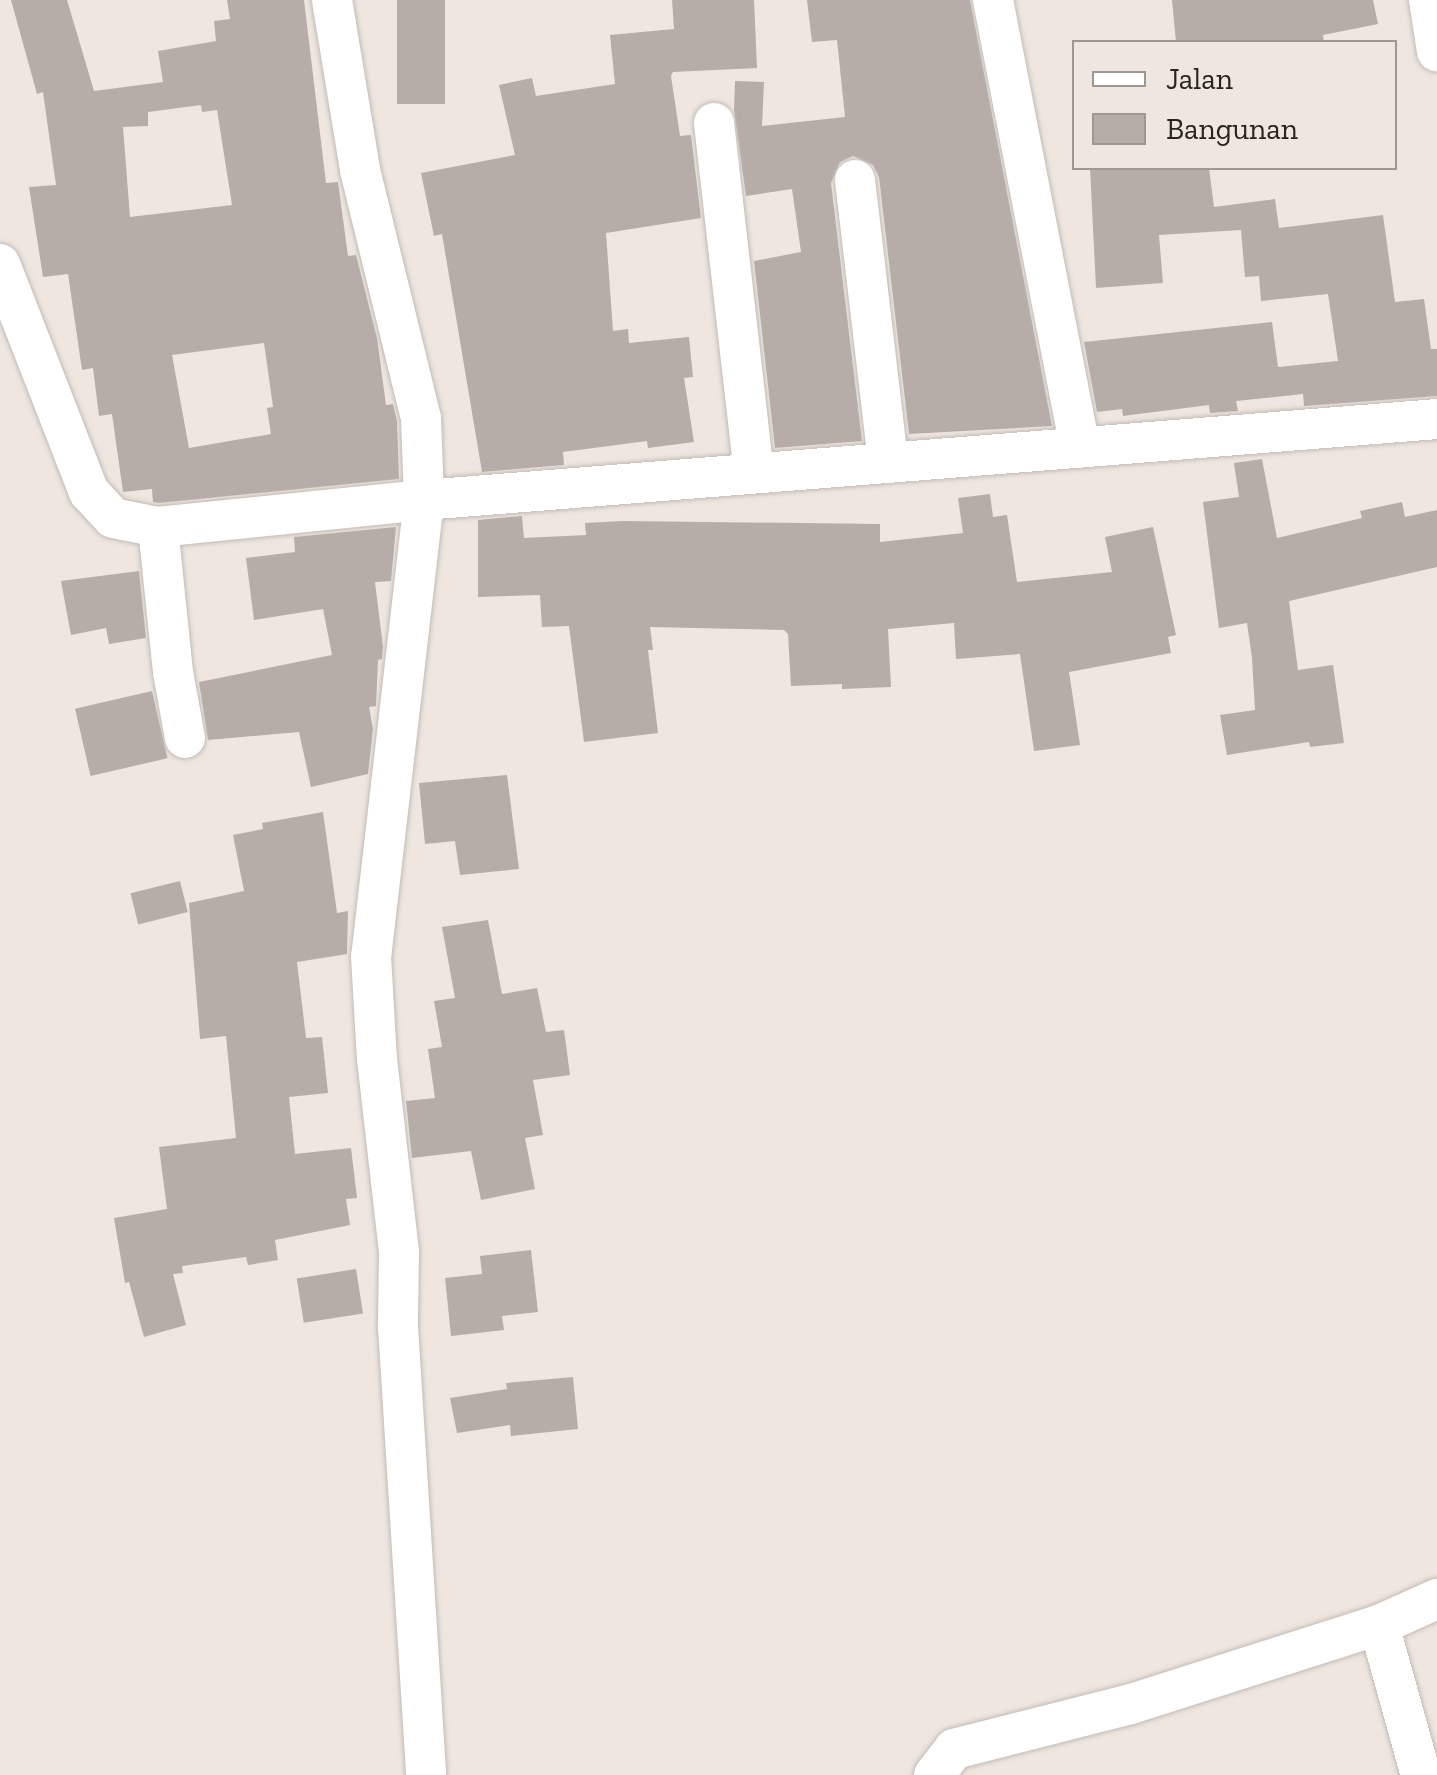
<!DOCTYPE html>
<html>
<head>
<meta charset="utf-8">
<style>
	body { margin:0 }
	#map { position:relative; width:1437px; height:1775px; overflow:hidden; background:#eee6df; font-family:"Zilla Slab",serif }
	div>[style] { position:absolute }
	[style*='--x'] { left:calc(var(--x)*1px); top:calc(var(--y)*1px); width:calc(var(--w)*1px); rotate:calc(var(--a)*1deg) }
	.building>* { inset:0; background:#b6ada8; transform-origin:0 0 }
	.roads { filter:drop-shadow(0 0 2px #c3bbb5) drop-shadow(0 0 2px #c3bbb5) }
	.street>* { height:40px; margin:-20px; padding:0 20px; transform-origin:20px; border-radius:20px; background:#fff }
	span { translate:-50% -50%; white-space:nowrap; text-align:center; line-height:1.15; -webkit-text-stroke:8px #eee6df; paint-order:stroke }
	.legend { position:absolute; left:1072px; top:40px; width:325px; height:130px; box-sizing:border-box; background:#eee6df; border:2px solid #9e9893; margin:0; padding:12px 18px; list-style:none; font-size:30px; color:#262320 }
	.legend li { display:flex; align-items:center; gap:20px; height:50px }
	.legend b { width:50px; border:2px solid #9e9893 }
</style>
</head>
<body>
<div id="map">
	<div class="building">
		<i style="clip-path:polygon(evenodd,11px 0,67px 0,94px 91px,163px 82px,158px 51px,216px 41px,214px 21px,230px 19px,227px 0,304px 0,326px 183px,338px 182px,348px 256px,356px 255px,377px 338px,386px 405px,393px 404px,397px 421px,399px 479px,159px 503px,153px 502px,152px 489px,123px 492px,112px 414px,99px 416px,93px 368px,82px 370px,68px 274px,43px 277px,29px 187px,56px 185px,43px 92px,37px 94px,11px 0,201px 105px,202px 112px,217px 110px,232px 205px,130px 217px,123px 127px,148px 126px,148px 112px,201px 105px,11px 0,264px 343px,273px 407px,267px 408px,271px 434px,189px 448px,172px 355px,264px 343px)"></i>
		<i style="left:397px;top:0;width:48px;height:104px"></i>
		<i style="clip-path:polygon(672px 0,754px 0,757px 68px,673px 72px,671px 76px,680px 136px,691px 135px,701px 218px,606px 233px,613px 331px,628px 329px,629px 343px,689px 337px,693px 377px,684px 378px,694px 442px,648px 448px,647px 441px,563px 452px,564px 465px,482px 472px,442px 234px,434px 236px,421px 173px,515px 155px,499px 85px,532px 78px,536px 96px,615px 84px,610px 35px,674px 29px)"></i>
		<i style="clip-path:polygon(807px 0,970px 0,1052px 426px,909px 434px,879px 177px,873px 165px,853px 156px,840px 162px,831px 183px,862px 441px,775px 448px,754px 261px,801px 252px,792px 189px,746px 196px,734px 110px,735px 81px,764px 82px,762px 126px,845px 117px,837px 40px,812px 42px)"></i>
		<i style="clip-path:polygon(1172px 0,1373px 0,1378px 24px,1323px 35px,1324px 42px,1176px 42px)"></i>
		<i style="clip-path:polygon(1090px 168px,1209px 168px,1214px 207px,1275px 199px,1279px 228px,1383px 215px,1395px 302px,1424px 299px,1431px 349px,1437px 349px,1437px 396px,1304px 406px,1303px 394px,1236px 401px,1238px 411px,1210px 413px,1209px 405px,1123px 416px,1122px 409px,1097px 412px,1084px 342px,1272px 322px,1278px 367px,1338px 361px,1328px 294px,1261px 301px,1259px 276px,1245px 277px,1241px 230px,1159px 235px,1163px 283px,1096px 288px)"></i>
		<i style="clip-path:polygon(1262px 459px,1277px 538px,1362px 518px,1360px 511px,1402px 502px,1405px 517px,1437px 510px,1437px 567px,1289px 601px,1298px 670px,1333px 665px,1344px 743px,1310px 747px,1309px 742px,1227px 755px,1220px 715px,1255px 710px,1252px 658px,1247px 623px,1219px 628px,1203px 502px,1239px 497px,1234px 463px)"></i>
		<i style="clip-path:polygon(990px 494px,993px 517px,1007px 515px,1017px 582px,1112px 572px,1105px 537px,1153px 527px,1176px 635px,1168px 637px,1171px 653px,1069px 672px,1080px 745px,1034px 751px,1020px 654px,956px 659px,954px 623px,888px 629px,891px 687px,842px 689px,842px 684px,791px 686px,788px 634px,784px 630px,650px 627px,653px 650px,648px 650px,658px 733px,584px 742px,569px 626px,542px 627px,540px 595px,478px 597px,478px 520px,522px 516px,524px 538px,586px 535px,585px 523px,624px 521px,880px 524px,880px 542px,963px 533px,958px 498px)"></i>
		<i style="clip-path:polygon(396px 527px,391px 581px,375px 582px,383px 647px,382px 659px,378px 660px,376px 706px,369px 707px,373px 729px,368px 774px,311px 787px,299px 732px,208px 740px,199px 682px,332px 655px,323px 609px,254px 620px,246px 558px,295px 552px,294px 537px)"></i>
		<i style="clip-path:polygon(139px 571px,146px 638px,109px 644px,106px 628px,71px 635px,61px 581px)"></i>
		<i style="left:152px;top:691px;width:69px;height:79px;rotate:77deg"></i>
		<i style="clip-path:polygon(507px 775px,519px 869px,460px 875px,455px 841px,425px 844px,419px 783px)"></i>
		<i style="clip-path:polygon(323px 812px,337px 913px,348px 911px,347px 954px,297px 962px,306px 1038px,322px 1037px,328px 1093px,289px 1097px,295px 1154px,351px 1148px,357px 1198px,346px 1199px,350px 1225px,275px 1240px,278px 1260px,248px 1265px,246px 1257px,182px 1266px,183px 1273px,173px 1274px,186px 1325px,144px 1337px,129px 1282px,125px 1283px,114px 1218px,167px 1209px,159px 1147px,236px 1138px,226px 1036px,200px 1039px,189px 903px,244px 891px,233px 835px,263px 829px,262px 823px)"></i>
		<i style="left:180px;top:881px;width:32px;height:51px;rotate:76deg"></i>
		<i style="clip-path:polygon(488px 920px,502px 994px,537px 988px,546px 1032px,564px 1030px,570px 1075px,533px 1080px,543px 1135px,525px 1138px,535px 1189px,481px 1200px,471px 1151px,412px 1158px,406px 1101px,435px 1098px,428px 1049px,442px 1047px,434px 1001px,455px 998px,442px 927px)"></i>
		<i style="clip-path:polygon(531px 1250px,538px 1312px,502px 1316px,504px 1330px,451px 1336px,445px 1278px,482px 1274px,480px 1256px)"></i>
		<i style="left:356px;top:1269px;width:45px;height:60px;rotate:81deg"></i>
		<i style="clip-path:polygon(573px 1377px,578px 1429px,511px 1436px,510px 1425px,457px 1433px,450px 1398px,507px 1389px,506px 1383px)"></i>
	</div>
	<div class="roads">
		<div class="street">
			<i style="--x:332;--y:0;--w:172;--a:80.6"></i>
			<i style="--x:360;--y:170;--w:255;--a:76.2"></i>
			<i style="--x:421;--y:418;--w:82;--a:87.9"></i>
			<i style="--x:424;--y:500;--w:459;--a:96.6"></i>
			<i style="--x:371;--y:956;--w:103;--a:86.7"></i>
			<i style="--x:377;--y:1059;--w:193;--a:83.5"></i>
			<i style="--x:399;--y:1251;--w:76;--a:90.8"></i>
			<i style="--x:398;--y:1327;--w:449;--a:86.4"></i>
			<i style="--x:993;--y:0;--w:456;--a:79"></i>
			<i style="--x:1429;--y:0;--w:52;--a:81.1"></i>
			<i style="--x:714;--y:123;--w:352;--a:83.5"></i>
			<i style="--x:855;--y:180;--w:285;--a:83.3"></i>
			<i style="--x:0;--y:264;--w:245;--a:68.7"></i>
			<i style="--x:89;--y:492;--w:35;--a:47"></i>
			<i style="--x:113;--y:518;--w:46;--a:11.3"></i>
			<i style="--x:158;--y:527;--w:267;--a:-5.8"></i>
			<i style="--x:424;--y:500;--w:1016;--a:-4.57"></i>
			<i style="--x:158;--y:527;--w:146;--a:84.1"></i>
			<i style="--x:173;--y:672;--w:67;--a:79.7"></i>
			<i style="--x:1379;--y:1625;--w:156;--a:74.4"></i>
			<i style="--x:934;--y:1775;--w:33;--a:-52"></i>
			<i style="--x:954;--y:1749;--w:183;--a:-14.3"></i>
			<i style="--x:1131;--y:1704;--w:260;--a:-17.7"></i>
			<i style="--x:1379;--y:1625;--w:64;--a:-24.1"></i>
		</div>
	</div>
	<ul class="legend">
	<li><b style="height:12px;background:#fff"></b>Jalan</li>
	<li><b style="height:28px;background:#b6ada8"></b>Bangunan</li>
	</ul>
</div>
</body>
</html>
